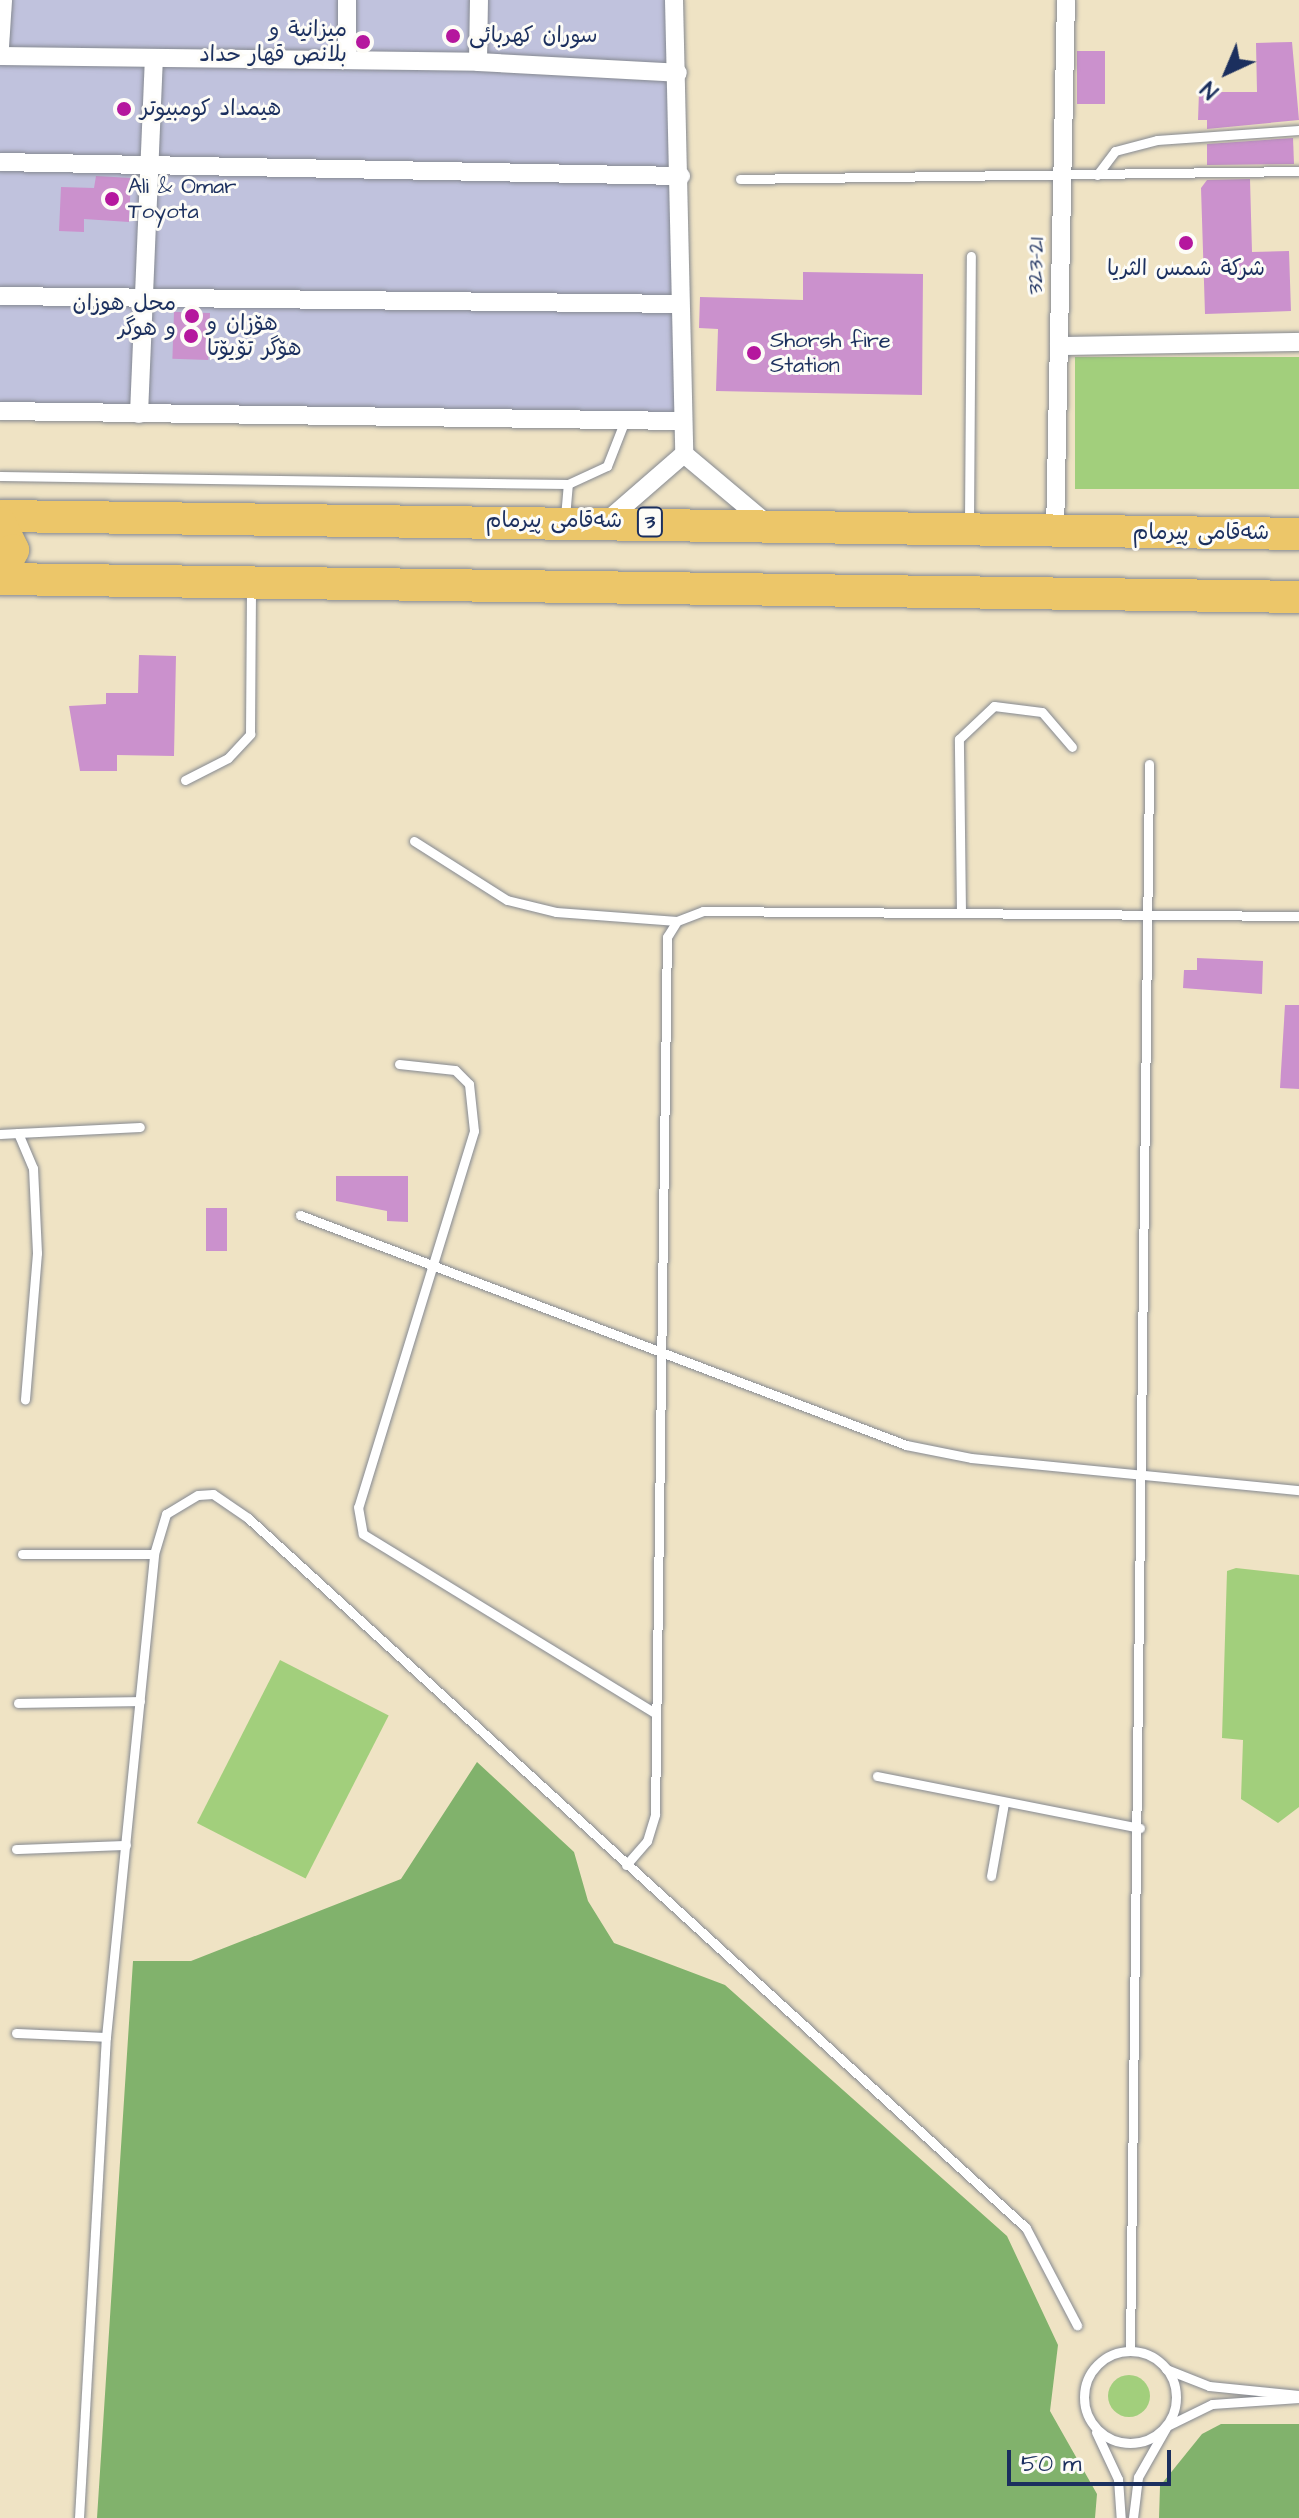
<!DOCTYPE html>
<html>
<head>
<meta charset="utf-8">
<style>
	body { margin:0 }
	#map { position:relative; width:1299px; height:2518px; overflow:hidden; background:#efe3c4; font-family:"Architects Daughter","Playpen Sans Arabic",sans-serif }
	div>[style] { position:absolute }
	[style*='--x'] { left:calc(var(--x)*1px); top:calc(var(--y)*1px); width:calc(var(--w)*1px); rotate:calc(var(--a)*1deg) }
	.industrial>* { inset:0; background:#c0c2dd; transform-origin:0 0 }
	.green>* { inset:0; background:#a2cf7c; transform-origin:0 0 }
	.round { border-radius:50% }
	.forest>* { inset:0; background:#81b26c }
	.building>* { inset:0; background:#cb91cd; transform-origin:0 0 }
	.roads { filter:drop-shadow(0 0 2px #858991) drop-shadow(0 0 2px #858991) }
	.lane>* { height:9px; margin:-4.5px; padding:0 4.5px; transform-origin:4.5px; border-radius:4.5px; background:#fff }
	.lane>.ring { margin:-4.5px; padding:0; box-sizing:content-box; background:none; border:9px solid #fff; border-radius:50% }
	.street>* { height:18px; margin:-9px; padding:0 9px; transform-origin:9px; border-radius:9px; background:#fff }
	.highway>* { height:32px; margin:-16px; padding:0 16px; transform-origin:16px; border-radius:16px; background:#ecc669 }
	.dots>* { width:22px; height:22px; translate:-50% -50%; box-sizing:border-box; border:4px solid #fdfcf7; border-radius:50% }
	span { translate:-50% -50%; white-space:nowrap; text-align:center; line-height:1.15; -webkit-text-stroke:6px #fdfcf7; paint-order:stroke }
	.shield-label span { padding:2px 6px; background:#fdfcf7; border:2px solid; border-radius:6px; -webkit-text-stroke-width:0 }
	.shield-label { font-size:20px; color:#1b2f5e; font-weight:700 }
	.poi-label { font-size:22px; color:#1b2f5e }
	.right { translate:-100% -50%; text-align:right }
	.left { translate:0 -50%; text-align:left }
	.street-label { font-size:22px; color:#1b2f5e }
	.north { position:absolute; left:1187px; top:32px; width:80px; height:80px; -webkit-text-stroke:6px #fdfcf7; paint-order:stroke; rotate:224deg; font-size:22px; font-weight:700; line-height:32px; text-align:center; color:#1b2f5e }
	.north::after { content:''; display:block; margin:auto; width:28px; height:36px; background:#1b2f5e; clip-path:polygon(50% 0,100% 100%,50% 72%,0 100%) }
	.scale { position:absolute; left:1007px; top:2450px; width:164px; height:36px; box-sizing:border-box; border:4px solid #1b2f5e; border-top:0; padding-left:10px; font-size:24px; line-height:28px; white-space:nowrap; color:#1b2f5e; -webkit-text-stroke:6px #fdfcf7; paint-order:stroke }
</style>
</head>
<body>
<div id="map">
	<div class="industrial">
		<i style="left:0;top:0;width:678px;height:415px"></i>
	</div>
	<div class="green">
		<i style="left:1299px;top:357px;width:132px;height:224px;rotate:90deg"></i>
		<i style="clip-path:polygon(1236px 1568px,1299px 1575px,1299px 1807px,1278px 1823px,1241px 1799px,1243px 1740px,1222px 1738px,1227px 1571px)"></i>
		<i style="left:280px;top:1660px;width:122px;height:183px;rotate:27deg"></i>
		<i class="round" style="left:1108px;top:2375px;width:42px;height:42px"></i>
	</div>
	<div class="forest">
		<i style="clip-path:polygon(477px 1762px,574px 1852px,588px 1901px,614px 1943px,725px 1985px,1007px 2236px,1058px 2345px,1050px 2411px,1097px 2494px,1095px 2518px,97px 2518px,133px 1961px,191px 1961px,401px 1879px)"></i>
		<i style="clip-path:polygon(1221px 2424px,1299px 2424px,1299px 2518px,1159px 2518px,1160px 2486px,1202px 2434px)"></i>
	</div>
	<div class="building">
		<i style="clip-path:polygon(1292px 42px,1299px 120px,1207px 129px,1207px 120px,1198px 120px,1199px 92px,1257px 92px,1256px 43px)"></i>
		<i style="left:1077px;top:51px;width:28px;height:53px"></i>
		<i style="clip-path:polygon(1293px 138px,1294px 164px,1207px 165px,1207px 144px)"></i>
		<i style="clip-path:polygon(96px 176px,131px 178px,129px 222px,84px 219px,84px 232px,59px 231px,61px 187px,94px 188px)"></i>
		<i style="clip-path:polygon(1250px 179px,1252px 252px,1289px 251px,1291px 311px,1205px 314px,1201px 188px,1207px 180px)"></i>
		<i style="clip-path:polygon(803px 272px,923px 274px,922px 395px,716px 391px,718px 329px,699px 328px,700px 297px,803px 300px)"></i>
		<i style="left:210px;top:313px;width:47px;height:36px;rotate:92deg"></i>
		<i style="clip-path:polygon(139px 655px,176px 656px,174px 756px,117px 755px,117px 771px,80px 771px,69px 706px,106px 704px,106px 693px,138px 693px)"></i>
		<i style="clip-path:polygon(1197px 958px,1263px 961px,1262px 994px,1183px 988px,1184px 970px,1197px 970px)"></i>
		<i style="clip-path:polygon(1285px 1005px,1299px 1005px,1299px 1089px,1280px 1088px)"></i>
		<i style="clip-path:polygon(336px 1176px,408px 1176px,408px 1222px,387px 1221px,387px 1211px,336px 1201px)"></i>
		<i style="left:206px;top:1208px;width:21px;height:43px"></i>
	</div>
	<div class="roads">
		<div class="lane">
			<i style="--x:1097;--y:175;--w:30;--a:-53"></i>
			<i style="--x:1115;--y:151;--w:43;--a:-14.7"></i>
			<i style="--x:1157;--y:140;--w:142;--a:-4"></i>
			<i style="--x:740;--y:179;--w:559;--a:-0.82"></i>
			<i style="--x:0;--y:476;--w:568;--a:0.81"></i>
			<i style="--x:568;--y:484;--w:43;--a:-24.8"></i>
			<i style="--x:607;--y:466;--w:49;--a:-68.6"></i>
			<i style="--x:565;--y:517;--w:33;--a:-85"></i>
			<i style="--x:969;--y:523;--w:267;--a:-89.6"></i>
			<i style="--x:185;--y:780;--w:48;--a:-27.1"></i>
			<i style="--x:228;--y:758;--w:33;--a:-47"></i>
			<i style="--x:250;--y:734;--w:148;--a:-89.6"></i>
			<i style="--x:414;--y:841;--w:110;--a:32.4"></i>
			<i style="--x:507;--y:900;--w:50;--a:13.8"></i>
			<i style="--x:556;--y:912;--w:121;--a:4.3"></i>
			<i style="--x:961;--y:913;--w:174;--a:-90.7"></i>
			<i style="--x:959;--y:739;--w:48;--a:-43.3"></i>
			<i style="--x:994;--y:706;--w:48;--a:7.1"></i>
			<i style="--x:1042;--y:712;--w:46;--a:49.4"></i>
			<i style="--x:399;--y:1064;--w:56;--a:6.1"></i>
			<i style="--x:455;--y:1070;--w:20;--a:45"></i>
			<i style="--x:469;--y:1084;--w:47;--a:83.9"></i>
			<i style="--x:474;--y:1131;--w:393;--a:107.1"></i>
			<i style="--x:358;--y:1507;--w:27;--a:80"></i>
			<i style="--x:363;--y:1534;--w:342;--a:31.5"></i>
			<i style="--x:18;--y:1133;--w:122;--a:-2.8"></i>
			<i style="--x:0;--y:1134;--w:18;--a:-3"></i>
			<i style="--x:18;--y:1133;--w:38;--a:67"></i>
			<i style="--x:33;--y:1168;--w:85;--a:87.3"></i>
			<i style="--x:37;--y:1253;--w:147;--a:94.7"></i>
			<i style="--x:300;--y:1215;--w:648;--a:20.78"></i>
			<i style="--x:906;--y:1445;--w:66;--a:11.3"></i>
			<i style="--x:971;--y:1458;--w:330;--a:5.6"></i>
			<i style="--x:22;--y:1554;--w:132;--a:0"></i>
			<i style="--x:18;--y:1703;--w:122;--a:-0.9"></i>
			<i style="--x:877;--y:1776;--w:268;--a:11.2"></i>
			<i style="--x:16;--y:1849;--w:110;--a:-2.1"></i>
			<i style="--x:626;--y:1865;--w:32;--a:-49"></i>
			<i style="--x:647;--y:1841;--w:28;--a:-73"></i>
			<i style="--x:655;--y:1814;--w:877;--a:-89.22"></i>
			<i style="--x:667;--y:937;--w:19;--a:-58"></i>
			<i style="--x:677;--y:921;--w:28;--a:-21"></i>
			<i style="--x:703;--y:911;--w:596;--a:0.48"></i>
			<i style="--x:991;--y:1876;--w:74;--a:-79.9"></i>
			<i style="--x:16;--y:2033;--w:90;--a:2.5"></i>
			<i style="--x:1130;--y:2351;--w:1587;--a:-89.31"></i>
			<i class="ring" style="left:1084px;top:2351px;width:83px;height:83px"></i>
			<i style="--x:1166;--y:2369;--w:46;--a:21.6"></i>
			<i style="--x:1209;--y:2386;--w:90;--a:5.7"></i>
			<i style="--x:1096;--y:2432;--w:52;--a:64.9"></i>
			<i style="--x:1118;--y:2479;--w:39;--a:86"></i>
			<i style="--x:79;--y:2518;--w:482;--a:-86.8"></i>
			<i style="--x:106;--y:2037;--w:485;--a:-84.3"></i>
			<i style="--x:154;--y:1554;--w:42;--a:-73.3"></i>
			<i style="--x:166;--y:1514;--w:37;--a:-31"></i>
			<i style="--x:198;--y:1495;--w:15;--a:-4"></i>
			<i style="--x:213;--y:1494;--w:42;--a:34.4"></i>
			<i style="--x:248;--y:1518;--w:1053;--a:42.38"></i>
			<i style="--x:1026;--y:2228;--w:110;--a:62.3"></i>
			<i style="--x:1133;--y:2518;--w:41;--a:-83"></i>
			<i style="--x:1138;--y:2477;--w:59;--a:-60.4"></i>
			<i style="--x:1167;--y:2426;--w:50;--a:-26.1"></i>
			<i style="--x:1212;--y:2404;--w:87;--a:-3.9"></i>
		</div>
		<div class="street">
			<i style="--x:674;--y:0;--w:454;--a:88.7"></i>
			<i style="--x:684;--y:454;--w:106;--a:40"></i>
			<i style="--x:0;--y:47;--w:47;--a:-86.3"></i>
			<i style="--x:0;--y:56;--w:478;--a:0.7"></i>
			<i style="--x:478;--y:62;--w:200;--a:3.1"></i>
			<i style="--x:347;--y:60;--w:60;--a:-90"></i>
			<i style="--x:478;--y:62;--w:62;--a:-89.1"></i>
			<i style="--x:0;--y:162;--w:681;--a:1.18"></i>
			<i style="--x:0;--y:296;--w:680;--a:0.67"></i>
			<i style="--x:1059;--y:346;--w:240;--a:-1"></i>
			<i style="--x:0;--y:411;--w:682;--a:0.84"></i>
			<i style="--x:139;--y:414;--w:356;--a:-87.6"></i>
			<i style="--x:608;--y:520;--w:101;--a:-41"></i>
			<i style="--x:1055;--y:532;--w:532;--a:-88.82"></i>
		</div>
		<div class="highway">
			<i style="--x:0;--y:516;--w:1299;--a:0.79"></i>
			<i style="--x:0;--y:523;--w:30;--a:64"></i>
			<i style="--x:13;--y:550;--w:28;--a:117"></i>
			<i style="--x:0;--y:579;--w:1299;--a:0.79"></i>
		</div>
	</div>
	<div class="dots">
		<i style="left:453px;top:36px;background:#b5179e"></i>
		<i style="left:363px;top:42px;background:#b5179e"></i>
		<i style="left:124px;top:109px;background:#b5179e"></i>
		<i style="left:112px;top:199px;background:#b5179e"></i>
		<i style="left:1186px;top:243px;background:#b5179e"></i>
		<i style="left:192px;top:316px;background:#b5179e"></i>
		<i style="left:191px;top:336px;background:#b5179e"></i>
		<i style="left:754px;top:353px;background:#b5179e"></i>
	</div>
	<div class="shield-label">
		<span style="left:650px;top:522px">3</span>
	</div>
	<div class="poi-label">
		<span class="right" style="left:347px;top:42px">ميزانية و<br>بلانص قهار حداد</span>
		<span class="left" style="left:469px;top:36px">سوران کهربائی</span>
		<span class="left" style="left:140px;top:109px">هيمداد كومبيوتر</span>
		<span class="left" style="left:128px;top:199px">Ali &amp; Omar<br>Toyota</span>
		<span style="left:1186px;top:269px">شركة شمس الثريا</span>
		<span class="right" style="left:176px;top:316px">محل هوزان<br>و هوگر</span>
		<span class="left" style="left:207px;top:336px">هۆزان و<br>هۆگر تۆیۆتا</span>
		<span class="left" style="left:770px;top:353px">Shorsh fire<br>Station</span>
	</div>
	<div class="street-label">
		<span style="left:1036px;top:266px;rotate:-89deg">323-21</span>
		<span style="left:554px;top:521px">شەقامی پیرمام</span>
		<span style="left:1201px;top:533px">شەقامی پیرمام</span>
	</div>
	<div class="north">N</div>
	<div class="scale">50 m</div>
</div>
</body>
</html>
